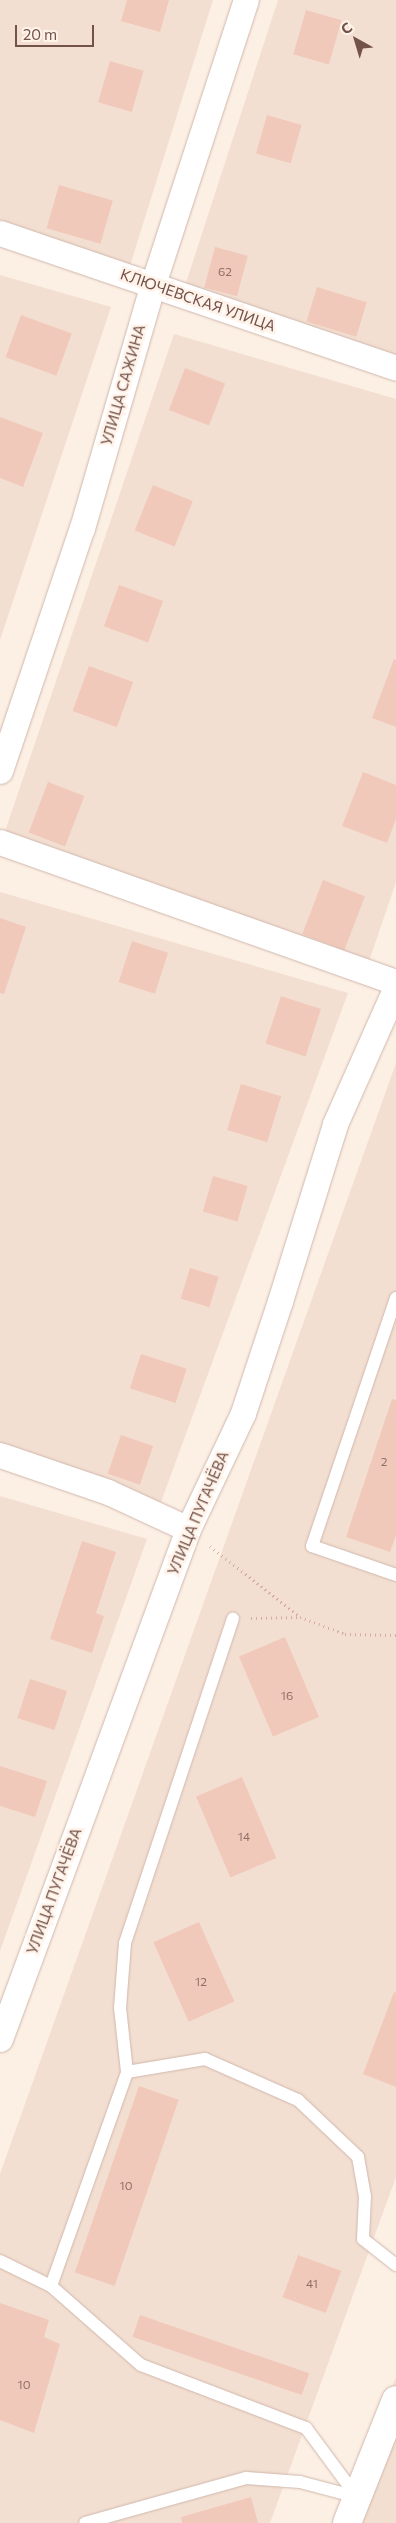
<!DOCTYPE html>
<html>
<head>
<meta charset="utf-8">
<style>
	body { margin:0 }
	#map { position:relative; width:396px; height:2523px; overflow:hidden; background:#fcefe3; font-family:Commissioner,sans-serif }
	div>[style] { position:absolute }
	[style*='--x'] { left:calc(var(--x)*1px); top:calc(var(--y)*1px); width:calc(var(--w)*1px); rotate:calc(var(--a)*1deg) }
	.residential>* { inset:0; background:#f3dfd1 }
	.building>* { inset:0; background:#f1c9bb; transform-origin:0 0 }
	.path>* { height:3px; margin-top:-1.5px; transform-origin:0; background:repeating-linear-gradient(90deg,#d5ac9e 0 1px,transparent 0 5px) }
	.roads { filter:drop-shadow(0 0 1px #cfb7ad) drop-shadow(0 0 1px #cfb7ad) }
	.lane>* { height:12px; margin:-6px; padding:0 6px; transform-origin:6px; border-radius:6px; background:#fff }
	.street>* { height:25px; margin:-12.5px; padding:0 12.5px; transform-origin:12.5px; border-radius:12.5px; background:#fff }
	.secondary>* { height:28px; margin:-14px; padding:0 14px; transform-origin:14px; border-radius:14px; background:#fff }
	span { translate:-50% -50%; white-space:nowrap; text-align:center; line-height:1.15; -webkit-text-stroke:5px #fff3e9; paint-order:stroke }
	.number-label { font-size:12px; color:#927066 }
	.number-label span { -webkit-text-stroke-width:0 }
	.street-label { font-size:15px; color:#735249 }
	.north { position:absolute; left:331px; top:15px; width:50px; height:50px; -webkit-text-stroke:4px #fff3e9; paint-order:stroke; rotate:321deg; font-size:14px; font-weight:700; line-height:20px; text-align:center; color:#735249 }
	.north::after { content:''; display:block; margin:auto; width:18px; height:22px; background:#735249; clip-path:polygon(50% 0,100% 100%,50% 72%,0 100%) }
	.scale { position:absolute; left:15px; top:25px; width:79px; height:22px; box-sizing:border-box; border:2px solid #735249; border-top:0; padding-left:6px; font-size:15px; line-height:18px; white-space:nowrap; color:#735249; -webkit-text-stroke:4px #fff3e9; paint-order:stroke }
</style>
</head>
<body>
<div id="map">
	<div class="residential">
		<i style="clip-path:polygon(0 0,213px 0,128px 272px,0 228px)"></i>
		<i style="clip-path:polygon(278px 0,396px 0,396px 364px,182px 295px)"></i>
		<i style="clip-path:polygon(0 275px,111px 307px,0 640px)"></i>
		<i style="clip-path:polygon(174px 334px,396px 399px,396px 882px,366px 970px,0 846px)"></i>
		<i style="clip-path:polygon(0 892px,348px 993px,158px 1510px,0 1464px)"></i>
		<i style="clip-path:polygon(396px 1063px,396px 2177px,270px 2523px,0 2523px,0 2174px)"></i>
		<i style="clip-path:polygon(0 1496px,147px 1539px,0 1951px)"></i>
		<i style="clip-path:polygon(396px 2377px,396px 2523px,342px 2523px)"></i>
	</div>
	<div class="building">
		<i style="clip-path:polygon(127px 0,169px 0,160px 32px,121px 21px)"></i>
		<i style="left:306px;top:10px;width:37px;height:46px;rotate:16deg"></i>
		<i style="left:110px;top:61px;width:35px;height:43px;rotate:16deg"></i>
		<i style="left:267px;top:115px;width:36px;height:40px;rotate:16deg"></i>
		<i style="left:59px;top:185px;width:56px;height:45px;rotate:16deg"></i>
		<i style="left:215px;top:247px;width:34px;height:42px;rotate:15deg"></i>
		<i style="left:317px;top:287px;width:52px;height:36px;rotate:17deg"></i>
		<i style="left:21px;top:315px;width:54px;height:45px;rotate:20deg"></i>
		<i style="left:185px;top:368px;width:43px;height:45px;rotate:21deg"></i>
		<i style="clip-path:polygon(0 417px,43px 433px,23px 487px,0 478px)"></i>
		<i style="left:153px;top:485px;width:43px;height:49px;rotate:22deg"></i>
		<i style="left:119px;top:585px;width:47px;height:44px;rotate:20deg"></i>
		<i style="clip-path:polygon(394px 659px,396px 660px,396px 727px,372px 718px)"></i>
		<i style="left:89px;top:666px;width:47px;height:48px;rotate:20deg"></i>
		<i style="clip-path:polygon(363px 772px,396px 785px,396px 819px,387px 843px,342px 826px)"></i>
		<i style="left:48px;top:782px;width:39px;height:54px;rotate:21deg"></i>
		<i style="left:323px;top:880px;width:45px;height:58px;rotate:21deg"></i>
		<i style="clip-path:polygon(0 918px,26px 927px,4px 994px,0 993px)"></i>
		<i style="left:132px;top:941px;width:38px;height:43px;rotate:18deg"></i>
		<i style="left:281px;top:996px;width:42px;height:50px;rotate:18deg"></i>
		<i style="left:241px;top:1084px;width:42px;height:48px;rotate:17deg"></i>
		<i style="left:213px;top:1176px;width:36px;height:37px;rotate:16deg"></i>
		<i style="left:190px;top:1268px;width:30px;height:32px;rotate:17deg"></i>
		<i style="left:141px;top:1354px;width:48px;height:36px;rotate:18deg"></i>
		<i style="clip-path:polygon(392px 1399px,396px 1400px,396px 1535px,390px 1552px,346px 1537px)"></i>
		<i style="left:121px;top:1435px;width:34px;height:41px;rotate:19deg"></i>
		<i style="clip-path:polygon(82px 1541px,116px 1552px,96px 1613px,104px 1616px,92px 1653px,50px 1639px)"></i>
		<i style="left:285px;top:1637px;width:87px;height:50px;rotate:67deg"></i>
		<i style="left:30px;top:1679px;width:39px;height:41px;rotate:18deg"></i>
		<i style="clip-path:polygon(0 1766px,47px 1781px,35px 1817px,0 1806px)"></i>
		<i style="left:242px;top:1777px;width:88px;height:50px;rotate:67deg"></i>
		<i style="left:199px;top:1922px;width:87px;height:50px;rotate:66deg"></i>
		<i style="clip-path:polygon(394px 1992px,396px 1993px,396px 2087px,363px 2074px)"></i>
		<i style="left:139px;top:2086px;width:42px;height:197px;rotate:19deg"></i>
		<i style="left:298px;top:2255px;width:46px;height:45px;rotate:20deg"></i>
		<i style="clip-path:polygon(0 2303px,49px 2320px,44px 2337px,60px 2344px,34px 2433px,0 2420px)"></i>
		<i style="left:140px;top:2315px;width:179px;height:23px;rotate:19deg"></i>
		<i style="clip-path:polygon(251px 2497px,258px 2523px,182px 2523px,181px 2517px)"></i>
	</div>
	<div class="path">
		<i style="--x:210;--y:1546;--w:113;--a:38.2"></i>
		<i style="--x:251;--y:1618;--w:49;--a:-1.2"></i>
		<i style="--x:300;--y:1617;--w:48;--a:20.7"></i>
		<i style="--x:345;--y:1634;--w:51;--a:1.1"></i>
	</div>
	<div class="roads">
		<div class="lane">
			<i style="--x:396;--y:1298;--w:262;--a:108.7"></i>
			<i style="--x:312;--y:1546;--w:89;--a:19"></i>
			<i style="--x:127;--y:2072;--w:64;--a:-96.2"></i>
			<i style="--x:120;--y:2008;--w:65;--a:-85.6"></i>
			<i style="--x:125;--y:1943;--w:342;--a:-71.6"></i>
			<i style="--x:0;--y:2261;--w:57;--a:26.1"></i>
			<i style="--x:51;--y:2286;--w:120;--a:41.3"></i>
			<i style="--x:141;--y:2365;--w:177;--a:20.9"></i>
			<i style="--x:306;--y:2428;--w:86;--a:53.5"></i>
			<i style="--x:357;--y:2497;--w:59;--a:-165.3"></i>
			<i style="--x:300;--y:2482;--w:54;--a:-175.8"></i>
			<i style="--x:246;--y:2478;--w:167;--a:164.4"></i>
			<i style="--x:51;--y:2286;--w:227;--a:-70.4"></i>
			<i style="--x:127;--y:2072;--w:79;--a:-9.5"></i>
			<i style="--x:205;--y:2059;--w:102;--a:23.8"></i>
			<i style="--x:298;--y:2100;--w:83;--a:43.5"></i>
			<i style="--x:358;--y:2157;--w:40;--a:80"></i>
			<i style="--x:365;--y:2196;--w:43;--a:92.7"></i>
			<i style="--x:363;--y:2239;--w:42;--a:38.2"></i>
		</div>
		<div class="street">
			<i style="--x:0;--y:233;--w:418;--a:18.8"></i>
			<i style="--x:0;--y:771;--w:256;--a:-71.4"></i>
			<i style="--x:82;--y:528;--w:254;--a:-73.8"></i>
			<i style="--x:153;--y:284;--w:299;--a:-71.9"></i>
			<i style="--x:0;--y:842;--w:420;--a:19.5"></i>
			<i style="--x:0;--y:1455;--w:114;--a:18.9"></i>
			<i style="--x:108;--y:1492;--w:88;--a:24.8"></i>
			<i style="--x:0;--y:2039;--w:544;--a:-69.76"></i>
			<i style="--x:188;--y:1529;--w:128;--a:-64.6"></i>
			<i style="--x:243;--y:1413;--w:118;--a:-71.7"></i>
			<i style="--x:280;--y:1301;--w:185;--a:-72.7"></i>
			<i style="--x:335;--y:1124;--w:150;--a:-66"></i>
		</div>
		<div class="secondary">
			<i style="--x:347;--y:2523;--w:132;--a:-68.3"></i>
		</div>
	</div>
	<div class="number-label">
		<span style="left:225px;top:272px">62</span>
		<span style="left:384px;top:1462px">2</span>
		<span style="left:287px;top:1696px">16</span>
		<span style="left:244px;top:1837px">14</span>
		<span style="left:201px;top:1982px">12</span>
		<span style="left:126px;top:2186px">10</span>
		<span style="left:312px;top:2284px">41</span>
		<span style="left:24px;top:2385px">10</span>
	</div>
	<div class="street-label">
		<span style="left:198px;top:300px;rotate:19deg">КЛЮЧЕВСКАЯ УЛИЦА</span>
		<span style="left:123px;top:385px;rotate:-74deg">УЛИЦА САЖИНА</span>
		<span style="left:198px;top:1513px;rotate:-67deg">УЛИЦА ПУГАЧЁВА</span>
		<span style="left:54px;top:1891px;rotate:-70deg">УЛИЦА ПУГАЧЁВА</span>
	</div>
	<div class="north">С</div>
	<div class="scale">20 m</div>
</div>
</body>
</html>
